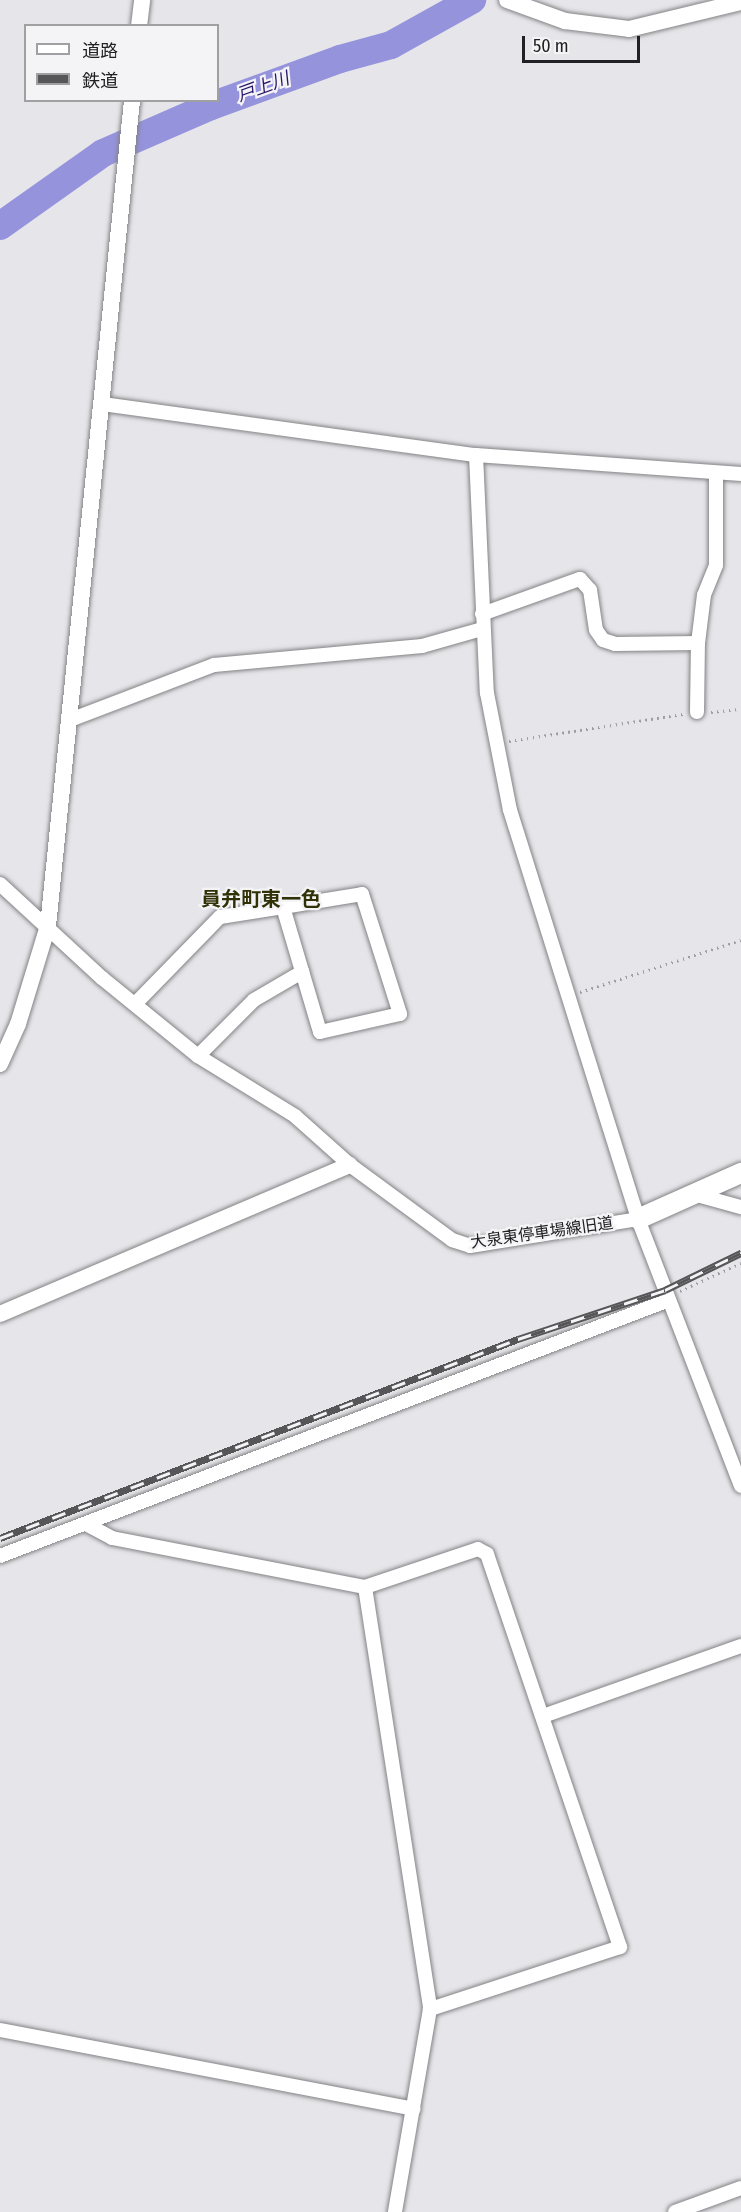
<!DOCTYPE html>
<html>
<head>
<meta charset="utf-8">
<style>
	body { margin:0 }
	#map { position:relative; width:741px; height:2212px; overflow:hidden; background:#e6e6ea; font-family:"Fira Sans Condensed","Noto Sans JP",sans-serif }
	div>[style] { position:absolute }
	[style*='--x'] { left:calc(var(--x)*1px); top:calc(var(--y)*1px); width:calc(var(--w)*1px); rotate:calc(var(--a)*1deg) }
	.river>* { height:28px; margin:-14px; padding:0 14px; transform-origin:14px; border-radius:14px; background:#9693dd }
	.path>* { height:3px; margin-top:-1.5px; transform-origin:0; background:repeating-linear-gradient(90deg,#9f9fa3 0 1.5px,transparent 0 6px) }
	.roads { filter:drop-shadow(0 0 2px #838386) drop-shadow(0 0 2px #838386) }
	.minor>* { height:14px; margin:-7px; padding:0 7px; transform-origin:7px; border-radius:7px; background:#fff }
	.tertiary>* { height:16px; margin:-8px; padding:0 8px; transform-origin:8px; border-radius:8px; background:#fff }
	.secondary>* { height:20px; margin:-10px; padding:0 10px; transform-origin:10px; border-radius:10px; background:#fff }
	.rail>* { height:7px; margin-top:-3.5px; transform-origin:0; background:repeating-linear-gradient(90deg,#f4f4f7 0 14px,#565659 0 28px); box-sizing:border-box; border-block:2px solid #565659 }
	span { translate:-50% -50%; white-space:nowrap; text-align:center; line-height:1.15; -webkit-text-stroke:4.5px #f4f4f7; paint-order:stroke }
	.street-label { font-size:16px; color:#212123 }
	.water-label { font-size:18px; color:#291469; font-style:italic }
	.quarter-label { font-size:20px; color:#303107; font-weight:700 }
	.legend { position:absolute; left:24px; top:24px; width:195px; height:78px; box-sizing:border-box; background:#f4f4f7; border:2px solid #a0a0a2; margin:0; padding:8px 10px; list-style:none; font-size:18px; color:#212123 }
	.legend li { display:flex; align-items:center; gap:12px; height:30px }
	.legend b { width:30px; border:2px solid #a0a0a2 }
	.scale { position:absolute; left:522px; top:36px; width:118px; height:27px; box-sizing:border-box; border:3px solid #212123; border-top:0; padding-left:8px; font-size:18px; line-height:21px; white-space:nowrap; color:#212123; -webkit-text-stroke:4px #f4f4f7; paint-order:stroke }
</style>
</head>
<body>
<div id="map">
	<div class="river">
		<i style="--x:0;--y:226;--w:126;--a:-35.3"></i>
		<i style="--x:103;--y:153;--w:118;--a:-23.5"></i>
		<i style="--x:211;--y:106;--w:137;--a:-20"></i>
		<i style="--x:340;--y:59;--w:53;--a:-15.4"></i>
		<i style="--x:391;--y:45;--w:93;--a:-29.1"></i>
	</div>
	<div class="path">
		<i style="--x:711;--y:712;--w:30;--a:-6"></i>
		<i style="--x:509;--y:741;--w:176;--a:-8.8"></i>
		<i style="--x:580;--y:992;--w:169;--a:-17.9"></i>
		<i style="--x:680;--y:1291;--w:67;--a:-24.7"></i>
	</div>
	<div class="roads">
		<div class="minor">
			<i style="--x:102;--y:404;--w:377;--a:7.8"></i>
			<i style="--x:476;--y:455;--w:266;--a:4.1"></i>
			<i style="--x:476;--y:455;--w:238;--a:87.4"></i>
			<i style="--x:487;--y:693;--w:119;--a:78.9"></i>
			<i style="--x:510;--y:810;--w:429;--a:72.6"></i>
			<i style="--x:638;--y:1219;--w:286;--a:68.9"></i>
			<i style="--x:482;--y:614;--w:104;--a:-19.7"></i>
			<i style="--x:580;--y:579;--w:15;--a:48"></i>
			<i style="--x:590;--y:590;--w:40;--a:81.5"></i>
			<i style="--x:596;--y:630;--w:12;--a:55"></i>
			<i style="--x:603;--y:640;--w:13;--a:18"></i>
			<i style="--x:615;--y:644;--w:83;--a:-0.7"></i>
			<i style="--x:698;--y:643;--w:48;--a:-82.9"></i>
			<i style="--x:704;--y:595;--w:32;--a:-68"></i>
			<i style="--x:716;--y:565;--w:92;--a:-90"></i>
			<i style="--x:697;--y:712;--w:69;--a:-89.2"></i>
			<i style="--x:70;--y:720;--w:154;--a:-20.9"></i>
			<i style="--x:214;--y:665;--w:209;--a:-5.2"></i>
			<i style="--x:422;--y:646;--w:62;--a:-15.8"></i>
			<i style="--x:0;--y:884;--w:139;--a:42.7"></i>
			<i style="--x:102;--y:978;--w:124;--a:39.1"></i>
			<i style="--x:198;--y:1056;--w:114;--a:31.7"></i>
			<i style="--x:295;--y:1116;--w:74;--a:41.7"></i>
			<i style="--x:350;--y:1165;--w:127;--a:36.3"></i>
			<i style="--x:452;--y:1240;--w:19;--a:18"></i>
			<i style="--x:470;--y:1246;--w:170;--a:-9.1"></i>
			<i style="--x:135;--y:1004;--w:122;--a:-45.7"></i>
			<i style="--x:220;--y:917;--w:64;--a:-9"></i>
			<i style="--x:283;--y:907;--w:80;--a:-9.3"></i>
			<i style="--x:362;--y:894;--w:126;--a:72.4"></i>
			<i style="--x:400;--y:1014;--w:82;--a:167.3"></i>
			<i style="--x:320;--y:1032;--w:130;--a:-106.5"></i>
			<i style="--x:198;--y:1056;--w:79;--a:-45"></i>
			<i style="--x:254;--y:1000;--w:56;--a:-30.3"></i>
			<i style="--x:697;--y:1195;--w:46;--a:15.3"></i>
			<i style="--x:86;--y:1524;--w:30;--a:28"></i>
			<i style="--x:112;--y:1538;--w:258;--a:11"></i>
			<i style="--x:365;--y:1587;--w:119;--a:-18.6"></i>
			<i style="--x:478;--y:1549;--w:10;--a:29"></i>
			<i style="--x:487;--y:1554;--w:415;--a:71.3"></i>
			<i style="--x:620;--y:1947;--w:200;--a:161.9"></i>
			<i style="--x:0;--y:1556;--w:716;--a:-20.94"></i>
			<i style="--x:365;--y:1587;--w:427;--a:81.2"></i>
			<i style="--x:430;--y:2009;--w:206;--a:99.8"></i>
			<i style="--x:543;--y:1716;--w:210;--a:-19.5"></i>
			<i style="--x:0;--y:2030;--w:421;--a:10.8"></i>
			<i style="--x:675;--y:2212;--w:70;--a:-20"></i>
		</div>
		<div class="tertiary">
			<i style="--x:507;--y:0;--w:62;--a:19.9"></i>
			<i style="--x:565;--y:21;--w:64;--a:7.1"></i>
			<i style="--x:629;--y:29;--w:115;--a:-13.6"></i>
			<i style="--x:139;--y:26;--w:26;--a:-83"></i>
			<i style="--x:0;--y:1064;--w:44;--a:-65.8"></i>
			<i style="--x:18;--y:1024;--w:102;--a:-73"></i>
			<i style="--x:48;--y:926;--w:830;--a:-84.19"></i>
			<i style="--x:0;--y:1314;--w:380;--a:-23.1"></i>
		</div>
		<div class="secondary">
			<i style="--x:638;--y:1219;--w:113;--a:-24.1"></i>
		</div>
	</div>
	<div class="rail">
		<i style="--x:0;--y:1538;--w:555;--a:-21.02"></i>
		<i style="--x:518;--y:1339;--w:155;--a:-18.4"></i>
		<i style="--x:665;--y:1290;--w:85;--a:-26"></i>
	</div>
	<div class="street-label">
		<span style="left:542px;top:1233px;rotate:-8deg">大泉東停車場線旧道</span>
	</div>
	<div class="water-label">
		<span style="left:263px;top:87px;rotate:-20deg">戸上川</span>
	</div>
	<div class="quarter-label">
		<span style="left:261px;top:899px">員弁町東一色</span>
	</div>
	<ul class="legend">
	<li><b style="height:8px;background:#fff"></b>道路</li>
	<li><b style="height:8px;background:#565659"></b>鉄道</li>
	</ul>
	<div class="scale">50 m</div>
</div>
</body>
</html>
